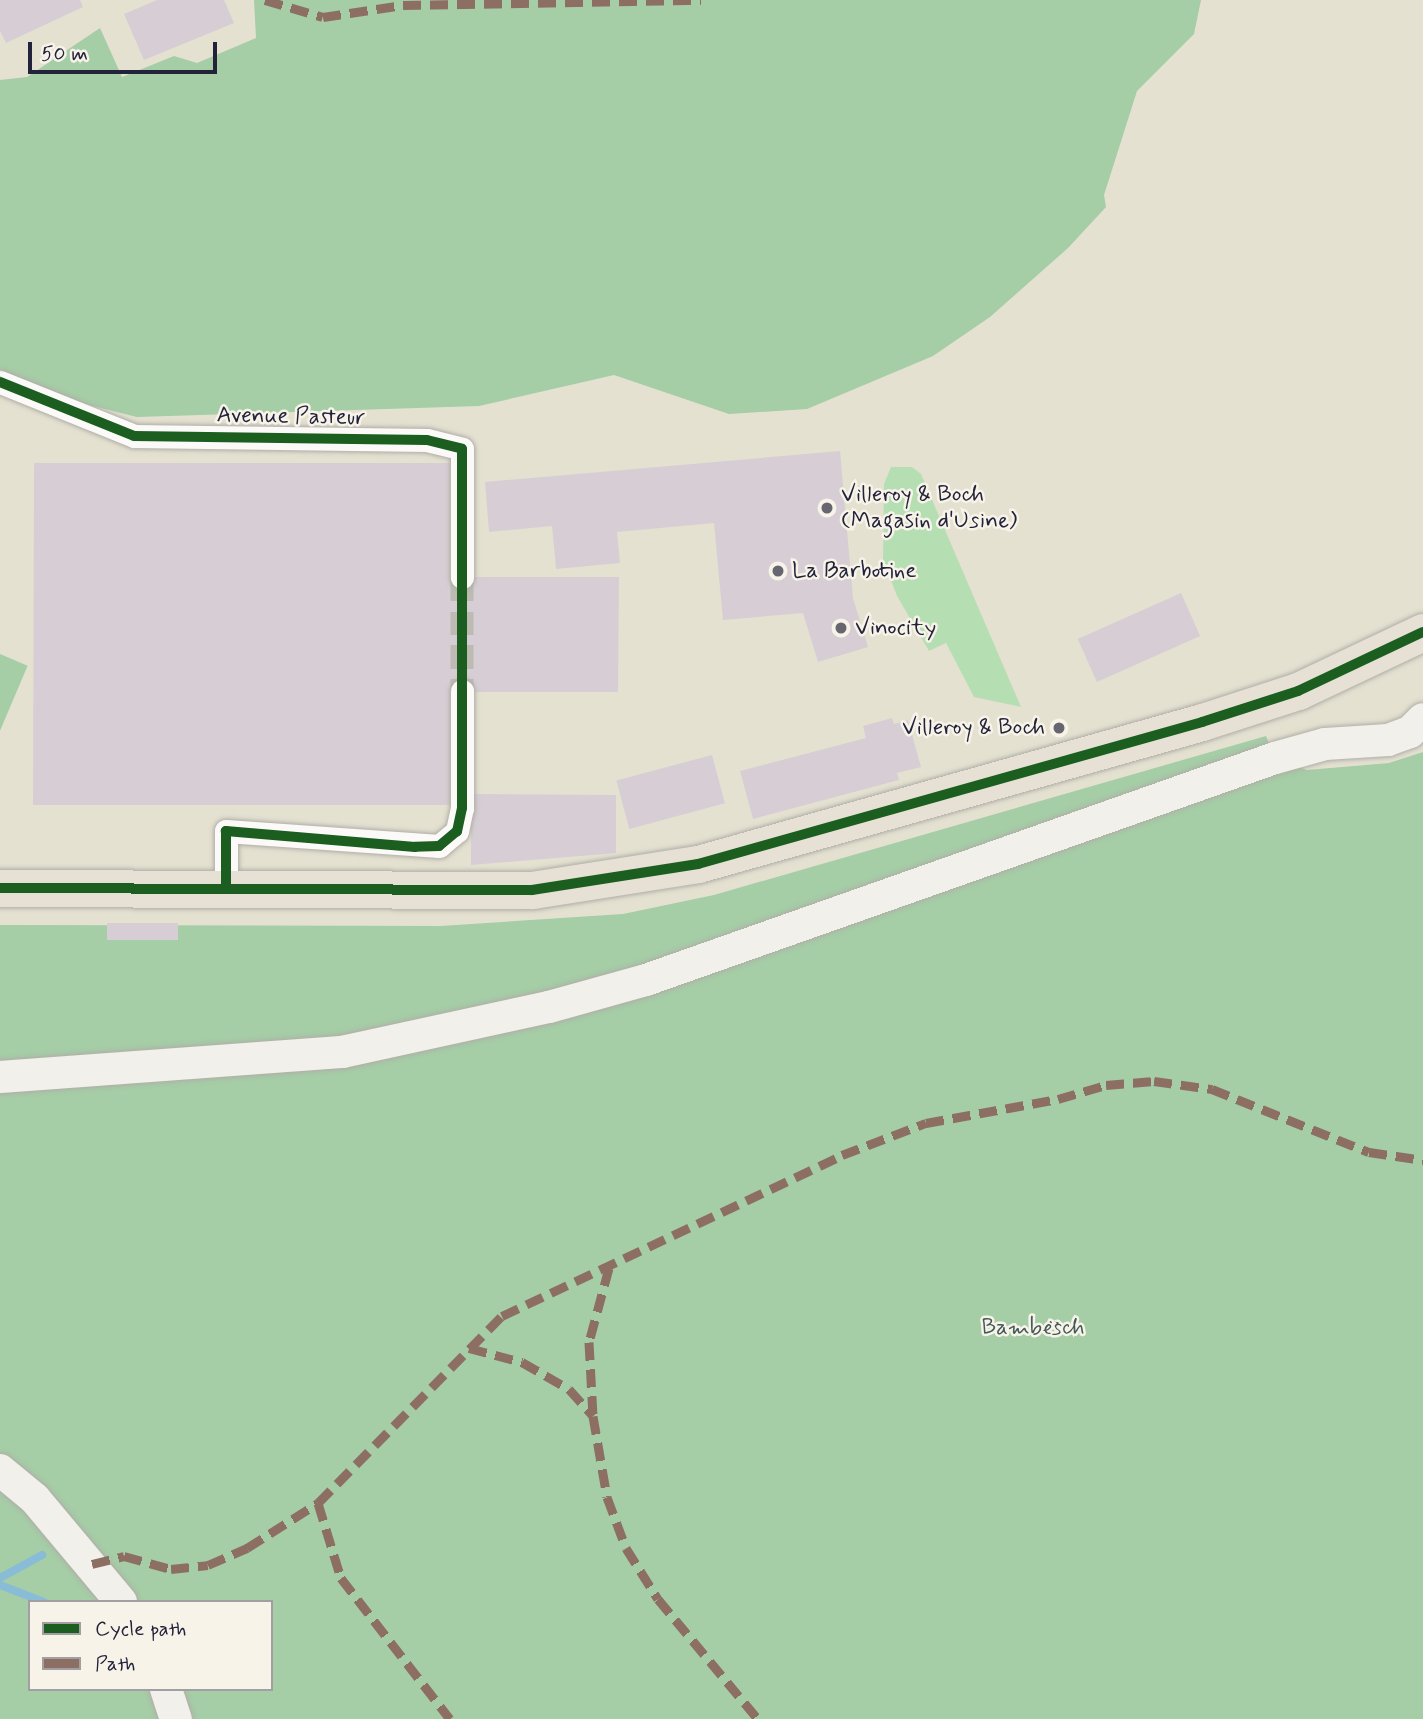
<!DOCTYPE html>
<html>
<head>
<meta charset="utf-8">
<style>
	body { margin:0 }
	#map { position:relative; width:1423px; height:1719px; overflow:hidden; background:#e4e1d1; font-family:Mynerve,sans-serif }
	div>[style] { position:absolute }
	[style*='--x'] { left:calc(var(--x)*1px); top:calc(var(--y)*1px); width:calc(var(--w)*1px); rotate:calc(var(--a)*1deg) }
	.green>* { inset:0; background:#b5dfb3 }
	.forest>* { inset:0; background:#a5cda6; transform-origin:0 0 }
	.stream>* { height:8px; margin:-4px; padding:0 4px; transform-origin:4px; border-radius:4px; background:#88bcd7 }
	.building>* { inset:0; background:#d6ced4; transform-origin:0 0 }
	.minor-tunnel>* { height:23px; margin-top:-11.5px; transform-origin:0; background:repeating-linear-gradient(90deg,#bdbbb3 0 23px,transparent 0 34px) }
	.roads { filter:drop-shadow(0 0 2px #b0aea7) drop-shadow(0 0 2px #b0aea7) }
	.minor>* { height:23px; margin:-11.5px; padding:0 11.5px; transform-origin:11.5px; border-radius:11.5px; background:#fbfaf8 }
	.secondary>* { height:32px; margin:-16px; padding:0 16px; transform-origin:16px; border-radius:16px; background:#f2f0ea }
	.primary>* { height:37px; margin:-18.5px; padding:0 18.5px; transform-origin:18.5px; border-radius:18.5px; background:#e6e1d4 }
	.quiet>* { height:9px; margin-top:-4.5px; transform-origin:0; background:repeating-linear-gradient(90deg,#8d6e63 0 18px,transparent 0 27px) }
	.cycleway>* { height:10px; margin:-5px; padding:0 5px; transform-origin:5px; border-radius:5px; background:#1b5e20 }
	.dots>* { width:19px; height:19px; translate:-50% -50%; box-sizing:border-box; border:4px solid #f7f3e8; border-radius:50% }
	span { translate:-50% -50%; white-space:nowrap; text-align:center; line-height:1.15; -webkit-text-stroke:5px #f7f3e8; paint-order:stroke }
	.street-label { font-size:23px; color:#22223b }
	.poi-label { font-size:23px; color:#22223b }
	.left { translate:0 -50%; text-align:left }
	.right { translate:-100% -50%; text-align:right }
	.park-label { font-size:23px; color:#425a58 }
	.legend { position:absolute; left:28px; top:1600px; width:245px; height:91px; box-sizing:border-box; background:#f7f3e8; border:2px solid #a29fa3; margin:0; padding:9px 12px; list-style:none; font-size:21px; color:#22223b }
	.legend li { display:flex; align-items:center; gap:14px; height:35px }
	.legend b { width:35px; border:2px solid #a29fa3 }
	.scale { position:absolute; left:28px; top:42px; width:189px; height:32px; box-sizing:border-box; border:4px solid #22223b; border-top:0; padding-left:9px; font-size:21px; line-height:24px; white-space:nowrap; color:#22223b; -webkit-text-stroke:5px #f7f3e8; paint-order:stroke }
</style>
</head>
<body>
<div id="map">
	<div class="green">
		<i style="clip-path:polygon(891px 467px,912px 467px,921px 474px,1021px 707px,974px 697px,946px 643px,929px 651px,897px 596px,883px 560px,884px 484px)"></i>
	</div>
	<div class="forest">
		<i style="clip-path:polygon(254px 0,1201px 0,1194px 34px,1137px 91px,1104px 195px,1106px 207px,1068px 248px,990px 317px,933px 356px,807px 409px,729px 414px,614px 375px,479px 406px,137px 417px,0 383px,0 80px,27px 77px,100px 28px,122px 77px,174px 56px,197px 63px,256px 38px)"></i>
		<i style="left:0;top:654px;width:30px;height:211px;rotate:23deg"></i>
		<i style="clip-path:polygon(evenodd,1266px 736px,1275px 758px,1307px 770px,1389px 763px,1423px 752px,1423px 1719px,0 1719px,0 925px,441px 926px,623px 914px,714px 895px,1266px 736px,30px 1602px,271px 1602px,271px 1689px,30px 1689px,30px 1602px)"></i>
	</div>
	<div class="stream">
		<i style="--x:0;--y:1578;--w:48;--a:-28.7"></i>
		<i style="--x:0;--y:1585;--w:47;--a:21.1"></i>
	</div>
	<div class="building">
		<i style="clip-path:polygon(0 0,80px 0,83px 7px,6px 43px,0 31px)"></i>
		<i style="clip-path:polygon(157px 0,224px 0,234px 23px,144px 60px,124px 14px)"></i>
		<i style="clip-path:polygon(840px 451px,853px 598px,868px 647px,818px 662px,803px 613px,723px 620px,714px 523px,617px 532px,620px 563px,556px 569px,552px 526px,489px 532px,485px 482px)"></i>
		<i style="clip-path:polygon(34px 463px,450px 463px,450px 577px,619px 577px,618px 692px,452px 692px,452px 805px,33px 805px)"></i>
		<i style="left:1181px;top:593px;width:47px;height:113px;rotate:66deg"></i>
		<i style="clip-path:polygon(892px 718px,894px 724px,908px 720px,921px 767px,897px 773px,899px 780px,753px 819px,740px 771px,866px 738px,863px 726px)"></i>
		<i style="left:712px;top:755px;width:50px;height:99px;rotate:75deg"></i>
		<i style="clip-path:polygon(471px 794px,616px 795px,616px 853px,471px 865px)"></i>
		<i style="left:107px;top:923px;width:71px;height:17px"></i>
	</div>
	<div class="minor-tunnel">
		<i style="--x:462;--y:577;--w:114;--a:90"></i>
	</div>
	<div class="roads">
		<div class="minor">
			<i style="--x:0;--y:382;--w:144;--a:21.9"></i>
			<i style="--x:134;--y:436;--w:293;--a:0.8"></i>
			<i style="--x:427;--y:440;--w:36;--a:14"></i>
			<i style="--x:462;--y:449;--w:128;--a:90"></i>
			<i style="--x:226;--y:889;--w:58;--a:-90"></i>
			<i style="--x:226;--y:831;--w:214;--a:4"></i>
			<i style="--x:439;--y:846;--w:23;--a:-40"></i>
			<i style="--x:457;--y:831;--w:24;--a:-78"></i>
			<i style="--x:462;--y:808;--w:117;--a:-90"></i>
		</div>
		<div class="secondary">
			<i style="--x:0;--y:1077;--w:343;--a:-4.2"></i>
			<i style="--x:342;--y:1052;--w:212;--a:-12.3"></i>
			<i style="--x:549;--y:1007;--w:101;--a:-15.6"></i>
			<i style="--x:646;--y:980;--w:667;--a:-19.44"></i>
			<i style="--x:1275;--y:758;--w:52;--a:-15.6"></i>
			<i style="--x:1325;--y:744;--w:63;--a:-3.6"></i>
			<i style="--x:1388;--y:740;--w:23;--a:-20"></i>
			<i style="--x:1410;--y:732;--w:18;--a:-45"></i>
			<i style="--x:0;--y:1470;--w:45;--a:39.6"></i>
			<i style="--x:35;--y:1499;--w:134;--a:50.1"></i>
			<i style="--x:166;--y:1689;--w:32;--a:72"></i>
		</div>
		<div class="primary">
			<i style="--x:0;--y:888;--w:532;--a:0.22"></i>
			<i style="--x:532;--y:890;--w:168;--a:-8.9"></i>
			<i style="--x:698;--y:864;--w:524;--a:-15.73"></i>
			<i style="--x:1202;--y:722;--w:101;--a:-17.9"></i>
			<i style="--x:1298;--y:691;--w:138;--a:-25.3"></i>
		</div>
	</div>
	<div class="quiet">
		<i style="--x:265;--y:0;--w:60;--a:16.3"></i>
		<i style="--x:323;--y:17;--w:81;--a:-8.5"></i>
		<i style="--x:403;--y:5;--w:298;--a:-1"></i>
		<i style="--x:609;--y:1268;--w:77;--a:105.1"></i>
		<i style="--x:589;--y:1342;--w:74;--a:86.9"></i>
		<i style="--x:593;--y:1416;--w:82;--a:80.2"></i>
		<i style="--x:607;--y:1497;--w:54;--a:69.6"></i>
		<i style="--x:626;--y:1548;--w:60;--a:57.9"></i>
		<i style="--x:658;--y:1599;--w:156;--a:50.2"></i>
		<i style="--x:469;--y:1348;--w:55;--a:14.8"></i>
		<i style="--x:522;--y:1362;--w:54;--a:29.9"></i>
		<i style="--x:569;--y:1389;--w:36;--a:48"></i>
		<i style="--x:318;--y:1503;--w:78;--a:73"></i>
		<i style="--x:341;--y:1578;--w:178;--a:52.3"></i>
		<i style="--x:92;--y:1564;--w:33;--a:-14"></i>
		<i style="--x:124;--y:1556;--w:49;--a:15.5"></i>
		<i style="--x:171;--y:1569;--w:37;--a:-6"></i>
		<i style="--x:208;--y:1565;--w:43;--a:-23.6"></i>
		<i style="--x:247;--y:1548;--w:84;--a:-32.4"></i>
		<i style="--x:318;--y:1503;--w:262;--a:-45.5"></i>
		<i style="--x:502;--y:1316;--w:376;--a:-25.3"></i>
		<i style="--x:842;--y:1155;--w:90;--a:-20.9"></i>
		<i style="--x:926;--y:1123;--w:134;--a:-10.3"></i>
		<i style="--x:1058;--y:1099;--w:50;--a:-16.3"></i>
		<i style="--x:1106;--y:1085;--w:48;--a:-4.8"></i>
		<i style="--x:1154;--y:1081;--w:59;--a:7.9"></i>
		<i style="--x:1212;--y:1089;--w:169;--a:21.9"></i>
		<i style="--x:1369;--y:1152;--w:55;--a:8.4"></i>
	</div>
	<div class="cycleway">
		<i style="--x:0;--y:382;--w:144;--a:21.9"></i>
		<i style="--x:134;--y:436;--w:293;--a:0.8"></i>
		<i style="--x:427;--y:440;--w:36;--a:14"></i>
		<i style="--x:462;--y:449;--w:359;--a:90"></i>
		<i style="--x:462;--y:808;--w:24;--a:102"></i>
		<i style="--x:457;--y:831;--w:23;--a:140"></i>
		<i style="--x:439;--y:846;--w:24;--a:178"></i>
		<i style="--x:415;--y:847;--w:190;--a:-175.2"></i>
		<i style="--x:226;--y:831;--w:58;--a:90"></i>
		<i style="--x:0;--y:888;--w:532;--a:0.22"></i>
		<i style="--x:532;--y:890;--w:168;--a:-8.9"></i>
		<i style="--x:698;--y:864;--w:524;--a:-15.73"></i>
		<i style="--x:1202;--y:722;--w:101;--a:-17.9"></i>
		<i style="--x:1298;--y:691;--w:138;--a:-25.3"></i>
	</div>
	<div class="dots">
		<i style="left:827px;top:508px;background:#666570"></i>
		<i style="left:778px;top:571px;background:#666570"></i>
		<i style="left:841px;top:628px;background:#666570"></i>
		<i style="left:1059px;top:728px;background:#666570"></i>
	</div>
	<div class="street-label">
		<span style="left:291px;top:417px;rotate:1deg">Avenue Pasteur</span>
	</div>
	<div class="poi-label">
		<span class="left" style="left:841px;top:508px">Villeroy &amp; Boch<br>(Magasin d'Usine)</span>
		<span class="left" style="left:792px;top:571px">La Barbotine</span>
		<span class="left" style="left:855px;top:628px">Vinocity</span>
		<span class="right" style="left:1045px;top:728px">Villeroy &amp; Boch</span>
	</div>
	<div class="park-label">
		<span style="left:1033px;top:1328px">Bambësch</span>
	</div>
	<ul class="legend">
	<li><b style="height:9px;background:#1b5e20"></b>Cycle path</li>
	<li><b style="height:9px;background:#8d6e63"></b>Path</li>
	</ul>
	<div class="scale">50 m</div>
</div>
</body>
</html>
